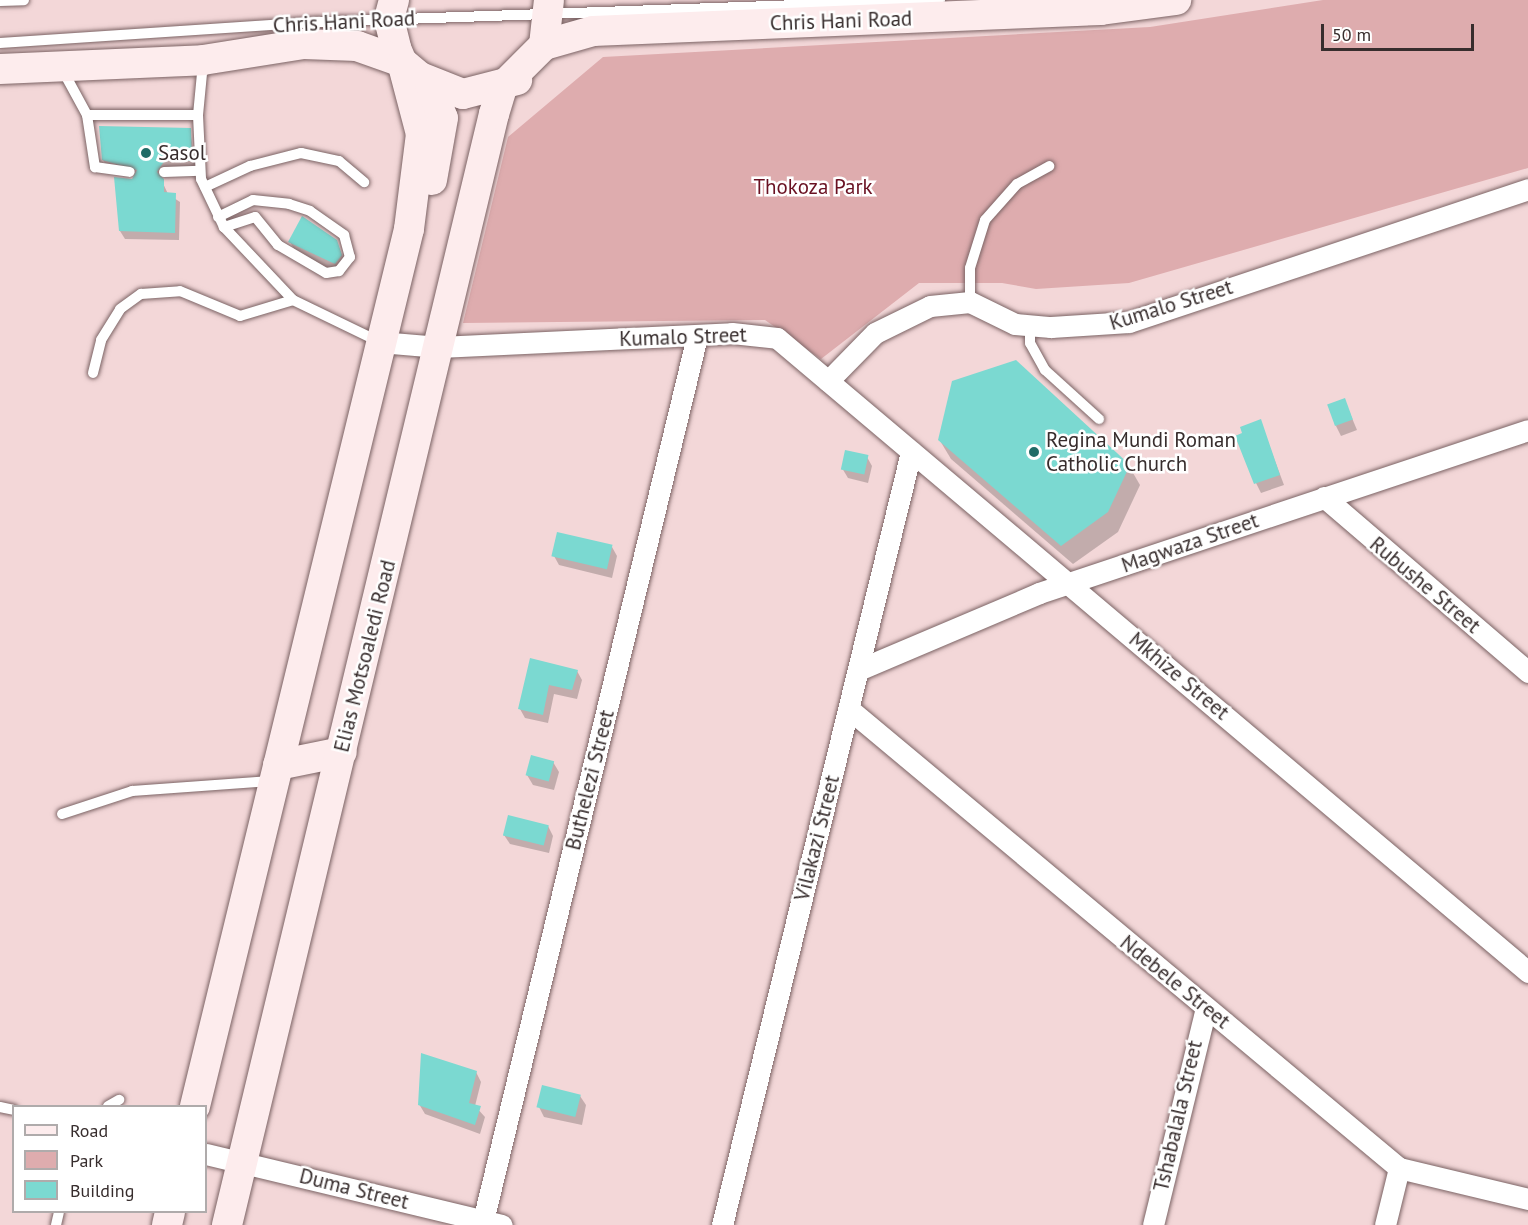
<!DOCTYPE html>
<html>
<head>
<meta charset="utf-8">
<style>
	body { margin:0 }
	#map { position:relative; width:1528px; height:1225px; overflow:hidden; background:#f3d7d8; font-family:"PT Sans",sans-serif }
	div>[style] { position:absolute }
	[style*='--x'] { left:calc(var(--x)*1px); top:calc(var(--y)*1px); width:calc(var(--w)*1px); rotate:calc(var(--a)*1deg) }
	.green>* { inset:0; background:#deacae }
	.shadow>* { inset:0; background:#0003 }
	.building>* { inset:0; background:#7bd9d1; transform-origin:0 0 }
	.roads { filter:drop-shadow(0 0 2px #7b6364) drop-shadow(0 0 2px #7b6364) }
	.lane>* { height:10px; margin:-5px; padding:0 5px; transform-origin:5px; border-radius:5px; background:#fff }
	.street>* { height:21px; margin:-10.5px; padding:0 10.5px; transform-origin:10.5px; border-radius:10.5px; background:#fff }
	.secondary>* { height:30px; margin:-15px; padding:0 15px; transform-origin:15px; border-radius:15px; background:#fdeced }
	.dots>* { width:16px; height:16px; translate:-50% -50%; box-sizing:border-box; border:3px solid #fff; border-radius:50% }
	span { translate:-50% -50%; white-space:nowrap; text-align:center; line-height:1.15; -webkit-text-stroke:5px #fff; paint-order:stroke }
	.street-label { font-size:21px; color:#372d2d }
	.poi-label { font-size:21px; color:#372d2d }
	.left { translate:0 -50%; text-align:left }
	.park-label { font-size:21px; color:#691122 }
	.legend { position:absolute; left:12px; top:1105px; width:195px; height:108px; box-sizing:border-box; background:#fff; border:2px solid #afabab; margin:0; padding:8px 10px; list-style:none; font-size:18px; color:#372d2d }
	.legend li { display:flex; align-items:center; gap:12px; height:30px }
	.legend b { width:30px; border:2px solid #afabab }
	.scale { position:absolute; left:1321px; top:24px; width:153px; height:27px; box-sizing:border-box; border:3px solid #372d2d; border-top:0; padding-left:8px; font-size:18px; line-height:21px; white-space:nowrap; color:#372d2d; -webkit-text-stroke:4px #fff; paint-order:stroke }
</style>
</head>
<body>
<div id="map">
	<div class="green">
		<i style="clip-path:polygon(1323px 0,1528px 0,1528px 168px,1129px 283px,1036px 289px,1002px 283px,919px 283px,821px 359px,765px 320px,463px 323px,508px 137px,603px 57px,1150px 27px)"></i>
	</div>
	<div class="shadow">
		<i style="clip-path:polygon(190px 130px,196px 168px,169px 168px,161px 179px,168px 194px,180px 202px,179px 240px,125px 239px,120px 231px,136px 175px,108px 168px,103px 160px)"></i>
		<i style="clip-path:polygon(336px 241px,346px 265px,333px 274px,296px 252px,290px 242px)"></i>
		<i style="clip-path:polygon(1344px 399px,1357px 430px,1341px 436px,1336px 426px)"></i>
		<i style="clip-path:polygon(1260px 421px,1284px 485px,1261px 493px,1256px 483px)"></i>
		<i style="clip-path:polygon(939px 439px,1129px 466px,1140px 485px,1118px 532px,1073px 564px,951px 459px)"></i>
		<i style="clip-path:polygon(867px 457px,872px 466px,868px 483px,848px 478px,842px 468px)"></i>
		<i style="clip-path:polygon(612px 547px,617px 556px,612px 578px,559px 565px,554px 556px)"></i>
		<i style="clip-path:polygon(531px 660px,577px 671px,582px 680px,577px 699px,554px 694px,548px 723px,525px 718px,520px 709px)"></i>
		<i style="clip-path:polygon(553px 762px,559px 772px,554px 790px,533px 785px,527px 775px)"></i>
		<i style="clip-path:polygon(548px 826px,553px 836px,549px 853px,510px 844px,504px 835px)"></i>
		<i style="clip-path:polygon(476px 1072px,481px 1082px,475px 1106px,485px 1117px,480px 1134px,425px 1114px,419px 1104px)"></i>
		<i style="clip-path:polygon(580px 1096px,586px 1105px,582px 1125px,544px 1117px,539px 1107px)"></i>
	</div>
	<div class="building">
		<i style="clip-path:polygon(99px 126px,191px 128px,192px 161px,165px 160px,157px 172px,164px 179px,164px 192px,176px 193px,175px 233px,119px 231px,114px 177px,132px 179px,137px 170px,102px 160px)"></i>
		<i style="clip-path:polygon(302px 216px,337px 240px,342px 255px,335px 264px,288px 242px)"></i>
		<i style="clip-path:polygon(1016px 360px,1130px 465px,1108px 512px,1061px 546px,938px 440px,952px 381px)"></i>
		<i style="left:1345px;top:398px;width:23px;height:19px;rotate:70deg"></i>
		<i style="clip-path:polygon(1261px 419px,1280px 475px,1254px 484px,1235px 436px,1242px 433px,1240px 427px)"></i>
		<i style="left:845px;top:450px;width:24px;height:20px;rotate:12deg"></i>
		<i style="left:557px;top:532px;width:57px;height:25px;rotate:13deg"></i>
		<i style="clip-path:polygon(530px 658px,578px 670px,572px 690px,549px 685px,543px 715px,518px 709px)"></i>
		<i style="left:531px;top:755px;width:24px;height:21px;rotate:15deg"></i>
		<i style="left:508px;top:815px;width:42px;height:21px;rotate:14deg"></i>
		<i style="clip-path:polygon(421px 1053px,477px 1071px,469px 1103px,481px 1106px,475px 1125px,418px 1105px)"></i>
		<i style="left:542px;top:1085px;width:40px;height:23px;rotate:14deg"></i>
	</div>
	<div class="roads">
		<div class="lane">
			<i style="--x:0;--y:1;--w:24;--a:-2"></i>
			<i style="--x:0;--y:43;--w:320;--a:-3.8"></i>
			<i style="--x:319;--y:22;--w:621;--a:-2.03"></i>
			<i style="--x:62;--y:69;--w:52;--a:61.5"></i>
			<i style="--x:87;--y:115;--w:111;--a:0"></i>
			<i style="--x:198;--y:115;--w:52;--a:-84.5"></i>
			<i style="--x:87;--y:115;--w:53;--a:81.3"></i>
			<i style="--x:95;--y:167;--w:35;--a:8"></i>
			<i style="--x:198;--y:115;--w:64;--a:87.3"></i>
			<i style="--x:201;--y:179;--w:53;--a:64.4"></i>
			<i style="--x:224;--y:227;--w:100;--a:46.6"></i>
			<i style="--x:293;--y:300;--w:97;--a:25.8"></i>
			<i style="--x:164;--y:172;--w:36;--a:-2"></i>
			<i style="--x:205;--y:187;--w:50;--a:-25"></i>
			<i style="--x:250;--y:166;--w:53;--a:-14.3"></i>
			<i style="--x:301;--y:153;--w:39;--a:12"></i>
			<i style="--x:339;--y:161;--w:33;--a:40"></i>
			<i style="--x:218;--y:217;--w:39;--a:-26"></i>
			<i style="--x:253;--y:200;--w:36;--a:6"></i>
			<i style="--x:289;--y:204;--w:22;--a:18"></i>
			<i style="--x:310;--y:211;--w:42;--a:35.2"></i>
			<i style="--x:344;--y:235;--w:23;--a:75"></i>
			<i style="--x:350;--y:257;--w:18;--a:128"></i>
			<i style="--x:339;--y:271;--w:13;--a:171"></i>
			<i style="--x:326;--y:273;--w:56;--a:-149.7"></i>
			<i style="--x:278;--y:245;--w:36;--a:-129"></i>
			<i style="--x:255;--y:217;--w:33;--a:162"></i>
			<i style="--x:970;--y:302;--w:34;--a:-90"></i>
			<i style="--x:970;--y:268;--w:50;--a:-72.6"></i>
			<i style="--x:985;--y:220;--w:48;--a:-48.4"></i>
			<i style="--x:1017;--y:184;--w:37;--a:-29"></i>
			<i style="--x:1030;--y:325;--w:18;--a:90"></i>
			<i style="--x:1030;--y:343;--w:31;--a:61"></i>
			<i style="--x:1045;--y:370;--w:73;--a:42.2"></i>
			<i style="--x:93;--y:373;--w:34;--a:-76"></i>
			<i style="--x:101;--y:340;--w:36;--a:-58"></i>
			<i style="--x:120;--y:309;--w:26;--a:-36"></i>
			<i style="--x:141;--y:294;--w:39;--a:-4"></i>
			<i style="--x:180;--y:291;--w:65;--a:22.6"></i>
			<i style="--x:240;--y:316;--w:55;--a:-16.8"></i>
			<i style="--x:62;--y:814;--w:74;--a:-18.2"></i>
			<i style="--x:132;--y:791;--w:139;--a:-4.1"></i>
			<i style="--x:108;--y:1106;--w:13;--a:-29"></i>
			<i style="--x:0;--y:1107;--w:14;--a:12"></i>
			<i style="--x:56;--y:1225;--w:13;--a:-77"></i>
		</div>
		<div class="street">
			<i style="--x:380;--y:342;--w:59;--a:4.8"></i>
			<i style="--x:439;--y:347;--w:293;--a:-2.7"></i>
			<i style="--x:732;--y:333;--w:45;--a:6.3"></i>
			<i style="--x:777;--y:338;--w:983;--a:40.17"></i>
			<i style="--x:828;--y:381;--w:67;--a:-45.6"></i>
			<i style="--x:875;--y:333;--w:61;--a:-26.1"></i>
			<i style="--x:930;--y:306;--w:40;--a:-5.7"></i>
			<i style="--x:970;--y:302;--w:50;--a:26.1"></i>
			<i style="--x:1015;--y:324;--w:36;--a:5"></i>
			<i style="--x:1051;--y:327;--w:78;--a:-3.7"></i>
			<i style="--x:1129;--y:322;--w:421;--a:-18.4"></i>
			<i style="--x:1324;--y:497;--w:269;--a:40.6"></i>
			<i style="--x:858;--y:670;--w:197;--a:-23"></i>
			<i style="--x:1039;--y:593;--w:515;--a:-18.43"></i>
			<i style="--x:849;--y:709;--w:716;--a:39.85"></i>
			<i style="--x:1399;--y:1168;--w:133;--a:13.5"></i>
			<i style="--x:206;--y:1154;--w:304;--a:13.5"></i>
			<i style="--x:482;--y:1225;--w:915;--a:-76.4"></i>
			<i style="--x:722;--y:1225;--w:796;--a:-76.26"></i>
			<i style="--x:1153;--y:1225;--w:223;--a:-76.3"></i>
			<i style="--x:1385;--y:1225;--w:59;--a:-76.2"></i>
		</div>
		<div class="secondary">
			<i style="--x:394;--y:0;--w:20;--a:105"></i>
			<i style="--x:389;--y:19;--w:30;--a:76"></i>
			<i style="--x:396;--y:48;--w:15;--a:67"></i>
			<i style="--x:402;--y:62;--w:23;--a:40"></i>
			<i style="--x:420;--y:77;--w:46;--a:21.6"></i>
			<i style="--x:463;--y:94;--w:56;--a:-14.5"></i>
			<i style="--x:544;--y:45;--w:51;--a:-15.9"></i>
			<i style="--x:593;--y:31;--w:508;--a:-2.37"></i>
			<i style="--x:1101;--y:10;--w:76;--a:-7.6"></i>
			<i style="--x:0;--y:69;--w:203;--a:-2.5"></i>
			<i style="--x:203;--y:60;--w:102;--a:-9"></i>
			<i style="--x:304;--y:44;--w:53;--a:2.2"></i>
			<i style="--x:357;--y:46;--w:48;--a:19.6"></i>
			<i style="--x:402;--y:62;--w:74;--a:75.2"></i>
			<i style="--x:421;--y:134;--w:96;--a:97.2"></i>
			<i style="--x:409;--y:229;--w:903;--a:103.71"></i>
			<i style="--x:430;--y:83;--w:37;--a:70"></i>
			<i style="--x:443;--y:118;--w:63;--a:100.1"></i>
			<i style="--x:278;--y:765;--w:65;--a:-11.5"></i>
			<i style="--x:167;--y:1225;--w:13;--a:-77"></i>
			<i style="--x:227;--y:1225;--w:1143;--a:-76.49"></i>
			<i style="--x:494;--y:114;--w:28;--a:-73"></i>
			<i style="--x:502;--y:87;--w:59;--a:-45"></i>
			<i style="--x:544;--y:45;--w:45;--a:-83.7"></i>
		</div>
	</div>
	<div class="dots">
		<i style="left:146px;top:153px;background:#206b66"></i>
		<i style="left:1034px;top:452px;background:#206b66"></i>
	</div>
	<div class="street-label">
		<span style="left:841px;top:21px;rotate:-2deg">Chris Hani Road</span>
		<span style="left:344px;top:22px;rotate:-3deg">Chris Hani Road</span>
		<span style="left:1171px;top:305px;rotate:-17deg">Kumalo Street</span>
		<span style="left:683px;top:337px;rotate:-2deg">Kumalo Street</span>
		<span style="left:1190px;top:543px;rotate:-19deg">Magwaza Street</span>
		<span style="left:1425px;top:585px;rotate:40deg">Rubushe Street</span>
		<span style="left:365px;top:656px;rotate:-76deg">Elias Motsoaledi Road</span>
		<span style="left:1179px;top:676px;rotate:40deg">Mkhize Street</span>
		<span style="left:590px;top:780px;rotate:-76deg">Buthelezi Street</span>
		<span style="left:817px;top:838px;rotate:-76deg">Vilakazi Street</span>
		<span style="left:1175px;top:982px;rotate:39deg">Ndebele Street</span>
		<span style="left:1178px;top:1116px;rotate:-77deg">Tshabalala Street</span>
		<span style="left:354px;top:1189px;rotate:14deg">Duma Street</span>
	</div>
	<div class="poi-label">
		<span class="left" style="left:158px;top:153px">Sasol</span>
		<span class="left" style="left:1046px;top:452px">Regina Mundi Roman<br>Catholic Church</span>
	</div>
	<div class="park-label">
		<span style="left:813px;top:187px">Thokoza Park</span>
	</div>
	<ul class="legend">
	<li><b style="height:8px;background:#fdeced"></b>Road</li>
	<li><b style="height:16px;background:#deacae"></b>Park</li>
	<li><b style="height:16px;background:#7bd9d1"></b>Building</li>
	</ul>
	<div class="scale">50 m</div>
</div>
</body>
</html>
